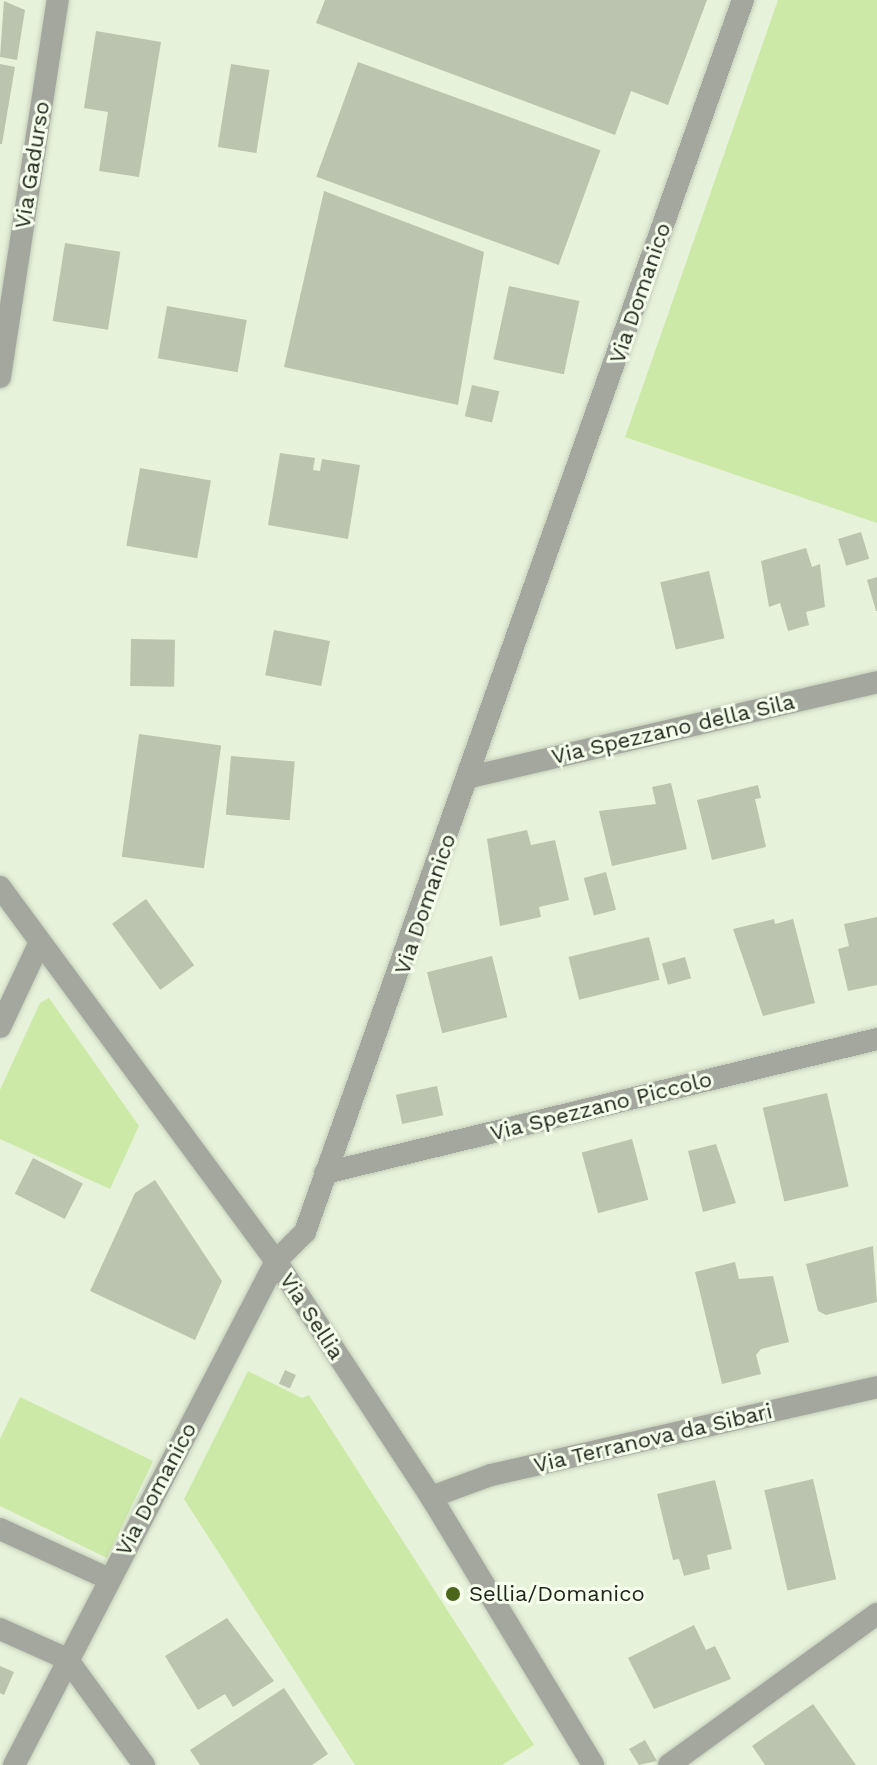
<!DOCTYPE html>
<html>
<head>
<meta charset="utf-8">
<style>
	body { margin:0 }
	#map { position:relative; width:877px; height:1765px; overflow:hidden; background:#e7f2db; font-family:"Work Sans",sans-serif }
	div>[style] { position:absolute }
	[style*='--x'] { left:calc(var(--x)*1px); top:calc(var(--y)*1px); width:calc(var(--w)*1px); rotate:calc(var(--a)*1deg) }
	.green>* { inset:0; background:#cce9a7 }
	.building>* { inset:0; background:#bac4ae; transform-origin:0 0 }
	.roads { filter:drop-shadow(0 0 2px #c3cdb9) drop-shadow(0 0 2px #c3cdb9) }
	.minor>* { height:22px; margin:-11px; padding:0 11px; transform-origin:11px; border-radius:11px; background:#a3a79d }
	.dots>* { width:22px; height:22px; translate:-50% -50%; box-sizing:border-box; border:4px solid #f6feec; border-radius:50% }
	span { translate:-50% -50%; white-space:nowrap; text-align:center; line-height:1.15; -webkit-text-stroke:6px #f6feec; paint-order:stroke }
	.street-label { font-size:22px; color:#20241c }
	.poi-label { font-size:22px; color:#20241c }
	.left { translate:0 -50%; text-align:left }
</style>
</head>
<body>
<div id="map">
	<div class="green">
		<i style="clip-path:polygon(778px 0,877px 0,877px 523px,625px 437px)"></i>
		<i style="clip-path:polygon(49px 998px,139px 1126px,110px 1189px,0 1139px,0 1090px,40px 1003px)"></i>
		<i style="clip-path:polygon(248px 1371px,302px 1398px,309px 1395px,534px 1745px,502px 1765px,355px 1765px,184px 1499px)"></i>
		<i style="clip-path:polygon(20px 1397px,153px 1461px,107px 1558px,0 1506px,0 1439px)"></i>
	</div>
	<div class="building">
		<i style="clip-path:polygon(325px 0,707px 0,668px 105px,631px 91px,615px 135px,316px 23px)"></i>
		<i style="clip-path:polygon(4px 1px,25px 10px,17px 60px,0 57px)"></i>
		<i style="clip-path:polygon(96px 31px,161px 42px,139px 177px,99px 171px,108px 112px,84px 108px)"></i>
		<i style="left:358px;top:62px;width:258px;height:122px;rotate:20deg"></i>
		<i style="clip-path:polygon(0 64px,15px 67px,2px 144px,0 144px)"></i>
		<i style="left:231px;top:64px;width:39px;height:84px;rotate:9deg"></i>
		<i style="clip-path:polygon(324px 191px,484px 252px,458px 405px,284px 367px)"></i>
		<i style="left:65px;top:243px;width:56px;height:79px;rotate:9deg"></i>
		<i style="left:509px;top:286px;width:72px;height:75px;rotate:12deg"></i>
		<i style="left:167px;top:306px;width:81px;height:53px;rotate:10deg"></i>
		<i style="left:472px;top:385px;width:28px;height:32px;rotate:13deg"></i>
		<i style="clip-path:polygon(280px 453px,315px 458px,313px 470px,320px 471px,322px 459px,360px 465px,348px 539px,268px 525px)"></i>
		<i style="left:140px;top:468px;width:72px;height:79px;rotate:10deg"></i>
		<i style="left:861px;top:532px;width:28px;height:24px;rotate:73deg"></i>
		<i style="clip-path:polygon(806px 548px,812px 567px,820px 564px,825px 607px,806px 612px,809px 625px,788px 631px,780px 603px,769px 607px,761px 561px)"></i>
		<i style="left:709px;top:571px;width:69px;height:50px;rotate:77deg"></i>
		<i style="clip-path:polygon(877px 577px,877px 611px,876px 611px,867px 580px)"></i>
		<i style="left:274px;top:630px;width:57px;height:46px;rotate:11deg"></i>
		<i style="left:131px;top:639px;width:44px;height:47px;rotate:1deg"></i>
		<i style="left:139px;top:734px;width:83px;height:124px;rotate:8deg"></i>
		<i style="left:231px;top:756px;width:64px;height:59px;rotate:5deg"></i>
		<i style="clip-path:polygon(671px 783px,687px 849px,612px 866px,599px 811px,656px 804px,652px 787px)"></i>
		<i style="clip-path:polygon(758px 785px,761px 798px,755px 799px,766px 847px,712px 860px,697px 800px)"></i>
		<i style="clip-path:polygon(527px 830px,531px 845px,555px 840px,569px 900px,539px 907px,541px 917px,500px 926px,487px 839px)"></i>
		<i style="left:606px;top:872px;width:39px;height:23px;rotate:75deg"></i>
		<i style="left:146px;top:899px;width:82px;height:42px;rotate:54deg"></i>
		<i style="clip-path:polygon(877px 917px,877px 985px,848px 991px,838px 949px,849px 946px,844px 924px)"></i>
		<i style="clip-path:polygon(774px 919px,775px 924px,793px 919px,815px 1003px,763px 1016px,733px 929px)"></i>
		<i style="left:649px;top:937px;width:44px;height:83px;rotate:76deg"></i>
		<i style="left:492px;top:956px;width:63px;height:67px;rotate:76deg"></i>
		<i style="left:685px;top:957px;width:22px;height:24px;rotate:74deg"></i>
		<i style="left:437px;top:1086px;width:30px;height:42px;rotate:78deg"></i>
		<i style="left:827px;top:1093px;width:96px;height:66px;rotate:77deg"></i>
		<i style="left:632px;top:1139px;width:63px;height:52px;rotate:75deg"></i>
		<i style="clip-path:polygon(716px 1144px,736px 1203px,703px 1212px,688px 1151px)"></i>
		<i style="left:33px;top:1158px;width:56px;height:40px;rotate:27deg"></i>
		<i style="clip-path:polygon(155px 1180px,222px 1281px,195px 1340px,90px 1291px,135px 1193px)"></i>
		<i style="clip-path:polygon(873px 1246px,877px 1302px,826px 1315px,818px 1311px,806px 1264px)"></i>
		<i style="clip-path:polygon(735px 1262px,739px 1279px,773px 1276px,789px 1342px,761px 1349px,756px 1355px,761px 1374px,722px 1384px,695px 1272px)"></i>
		<i style="left:285px;top:1370px;width:12px;height:15px;rotate:24deg"></i>
		<i style="left:813px;top:1479px;width:103px;height:50px;rotate:77deg"></i>
		<i style="clip-path:polygon(715px 1480px,732px 1549px,707px 1555px,710px 1569px,684px 1576px,679px 1559px,673px 1560px,657px 1494px)"></i>
		<i style="clip-path:polygon(227px 1618px,274px 1681px,233px 1707px,225px 1694px,198px 1710px,165px 1656px)"></i>
		<i style="clip-path:polygon(694px 1625px,706px 1650px,715px 1646px,731px 1679px,654px 1709px,628px 1658px)"></i>
		<i style="clip-path:polygon(0 1666px,14px 1672px,4px 1695px,0 1693px)"></i>
		<i style="clip-path:polygon(284px 1688px,328px 1754px,312px 1765px,200px 1765px,190px 1750px)"></i>
		<i style="clip-path:polygon(813px 1704px,856px 1765px,765px 1765px,752px 1746px)"></i>
		<i style="clip-path:polygon(645px 1740px,657px 1761px,639px 1765px,629px 1749px)"></i>
	</div>
	<div class="roads">
		<div class="minor">
			<i style="--x:0;--y:377;--w:381;--a:-81.3"></i>
			<i style="--x:470;--y:777;--w:418;--a:-13.1"></i>
			<i style="--x:0;--y:887;--w:465;--a:53.6"></i>
			<i style="--x:276;--y:1261;--w:282;--a:56.7"></i>
			<i style="--x:431;--y:1497;--w:313;--a:58.8"></i>
			<i style="--x:0;--y:1027;--w:92;--a:-64.8"></i>
			<i style="--x:325;--y:1173;--w:568;--a:-13.64"></i>
			<i style="--x:431;--y:1497;--w:64;--a:-20.1"></i>
			<i style="--x:491;--y:1475;--w:396;--a:-12.8"></i>
			<i style="--x:0;--y:1529;--w:120;--a:24.6"></i>
			<i style="--x:0;--y:1629;--w:73;--a:24.1"></i>
			<i style="--x:67;--y:1659;--w:131;--a:54"></i>
			<i style="--x:14;--y:1765;--w:568;--a:-62.53"></i>
			<i style="--x:276;--y:1261;--w:41;--a:-45"></i>
			<i style="--x:305;--y:1232;--w:1308;--a:-70.43"></i>
			<i style="--x:669;--y:1765;--w:257;--a:-36"></i>
		</div>
	</div>
	<div class="dots">
		<i style="left:453px;top:1594px;background:#4b6619"></i>
	</div>
	<div class="street-label">
		<span style="left:32px;top:165px;rotate:-81deg">Via Gadurso</span>
		<span style="left:640px;top:293px;rotate:-71deg">Via Domanico</span>
		<span style="left:673px;top:729px;rotate:-13deg">Via Spezzano della Sila</span>
		<span style="left:425px;top:904px;rotate:-71deg">Via Domanico</span>
		<span style="left:601px;top:1106px;rotate:-14deg">Via Spezzano Piccolo</span>
		<span style="left:312px;top:1316px;rotate:57deg">Via Sellia</span>
		<span style="left:653px;top:1438px;rotate:-13deg">Via Terranova da Sibari</span>
		<span style="left:156px;top:1489px;rotate:-62deg">Via Domanico</span>
	</div>
	<div class="poi-label">
		<span class="left" style="left:469px;top:1594px">Sellia/Domanico</span>
	</div>
</div>
</body>
</html>
